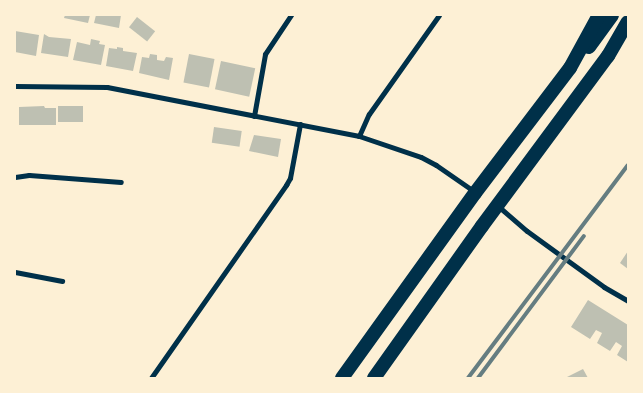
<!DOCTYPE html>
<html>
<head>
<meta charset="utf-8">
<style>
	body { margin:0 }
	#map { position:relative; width:643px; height:393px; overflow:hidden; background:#fdf0d5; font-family:Roboto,sans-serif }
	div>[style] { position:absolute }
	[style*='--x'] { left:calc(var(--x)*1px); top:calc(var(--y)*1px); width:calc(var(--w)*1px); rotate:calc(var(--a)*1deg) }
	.building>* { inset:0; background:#bec0b2; transform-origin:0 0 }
	.minor>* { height:5px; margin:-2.5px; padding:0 2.5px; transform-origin:2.5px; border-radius:2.5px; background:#003049 }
	.trunk>* { height:14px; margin:-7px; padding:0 7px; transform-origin:7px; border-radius:7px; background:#003049 }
	.rail>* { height:4px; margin:-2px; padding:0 2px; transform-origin:2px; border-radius:2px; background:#657d81 }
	span { translate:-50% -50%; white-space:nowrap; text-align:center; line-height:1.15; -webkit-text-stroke:5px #fdf0d5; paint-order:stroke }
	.frame { position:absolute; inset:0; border:16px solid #fdf0d5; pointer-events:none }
</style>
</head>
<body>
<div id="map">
	<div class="building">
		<i style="clip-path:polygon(65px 15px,90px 15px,88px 23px,64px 18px)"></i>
		<i style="clip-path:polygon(96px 15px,121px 15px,119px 28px,94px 23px)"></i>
		<i style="left:137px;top:17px;width:23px;height:13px;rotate:38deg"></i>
		<i style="clip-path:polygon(15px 31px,39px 35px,36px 56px,15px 52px)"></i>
		<i style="clip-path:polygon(44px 34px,49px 37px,71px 39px,68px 57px,41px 53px)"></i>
		<i style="clip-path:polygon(91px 39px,100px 41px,99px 44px,105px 45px,101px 65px,73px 60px,77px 42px,90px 45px)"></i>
		<i style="clip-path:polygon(117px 47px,123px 48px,123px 51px,137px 53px,133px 71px,106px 66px,109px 48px,117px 49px)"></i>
		<i style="clip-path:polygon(150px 54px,157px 55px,157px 60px,164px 61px,166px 57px,173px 58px,169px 80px,139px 73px,142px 57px,149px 58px)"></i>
		<i style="left:189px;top:54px;width:26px;height:29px;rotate:11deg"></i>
		<i style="left:221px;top:61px;width:35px;height:29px;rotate:12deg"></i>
		<i style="clip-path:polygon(44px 106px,45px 108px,56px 108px,56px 125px,19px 125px,19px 107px)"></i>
		<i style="left:58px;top:106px;width:25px;height:16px"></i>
		<i style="left:214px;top:127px;width:28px;height:16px;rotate:8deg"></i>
		<i style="clip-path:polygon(254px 135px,281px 139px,278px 157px,249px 151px)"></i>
		<i style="clip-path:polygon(628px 251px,628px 269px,620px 263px)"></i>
		<i style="clip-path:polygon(588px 300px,628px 325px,628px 362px,617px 355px,622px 346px,616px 342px,610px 351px,597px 343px,602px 333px,596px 330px,590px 339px,571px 327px)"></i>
		<i style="clip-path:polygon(583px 369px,588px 378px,565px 378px)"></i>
	</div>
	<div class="minor">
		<i style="--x:15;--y:86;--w:92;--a:0.6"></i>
		<i style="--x:107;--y:87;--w:257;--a:11"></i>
		<i style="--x:359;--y:136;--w:65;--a:18.7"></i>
		<i style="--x:421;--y:157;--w:17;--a:28"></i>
		<i style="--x:436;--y:165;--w:47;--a:34.7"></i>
		<i style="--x:254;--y:116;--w:63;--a:-79.9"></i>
		<i style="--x:265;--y:54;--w:47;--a:-56.3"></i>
		<i style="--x:359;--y:136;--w:24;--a:-66"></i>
		<i style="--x:369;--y:114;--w:121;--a:-54.7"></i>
		<i style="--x:15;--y:177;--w:14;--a:-8"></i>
		<i style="--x:29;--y:175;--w:92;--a:4.4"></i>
		<i style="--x:498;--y:206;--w:38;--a:41"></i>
		<i style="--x:527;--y:231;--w:95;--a:36"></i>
		<i style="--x:604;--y:287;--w:28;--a:30"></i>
		<i style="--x:15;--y:272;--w:48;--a:10.8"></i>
		<i style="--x:151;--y:378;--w:236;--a:-55"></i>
		<i style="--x:286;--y:185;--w:8;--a:-60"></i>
		<i style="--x:290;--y:178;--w:55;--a:-79.5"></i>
	</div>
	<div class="trunk">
		<i style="--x:589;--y:47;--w:39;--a:-54"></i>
		<i style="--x:342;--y:378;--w:228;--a:-54.3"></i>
		<i style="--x:475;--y:193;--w:157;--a:-52.8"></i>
		<i style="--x:570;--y:68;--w:60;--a:-61.3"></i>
		<i style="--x:374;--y:378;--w:186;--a:-54.6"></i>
		<i style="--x:482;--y:226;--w:212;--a:-53.5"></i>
		<i style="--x:608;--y:56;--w:39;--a:-60"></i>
	</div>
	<div class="rail">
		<i style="--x:468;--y:378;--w:266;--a:-53.1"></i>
		<i style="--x:478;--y:378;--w:177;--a:-53.3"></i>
	</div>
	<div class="frame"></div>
</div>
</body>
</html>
